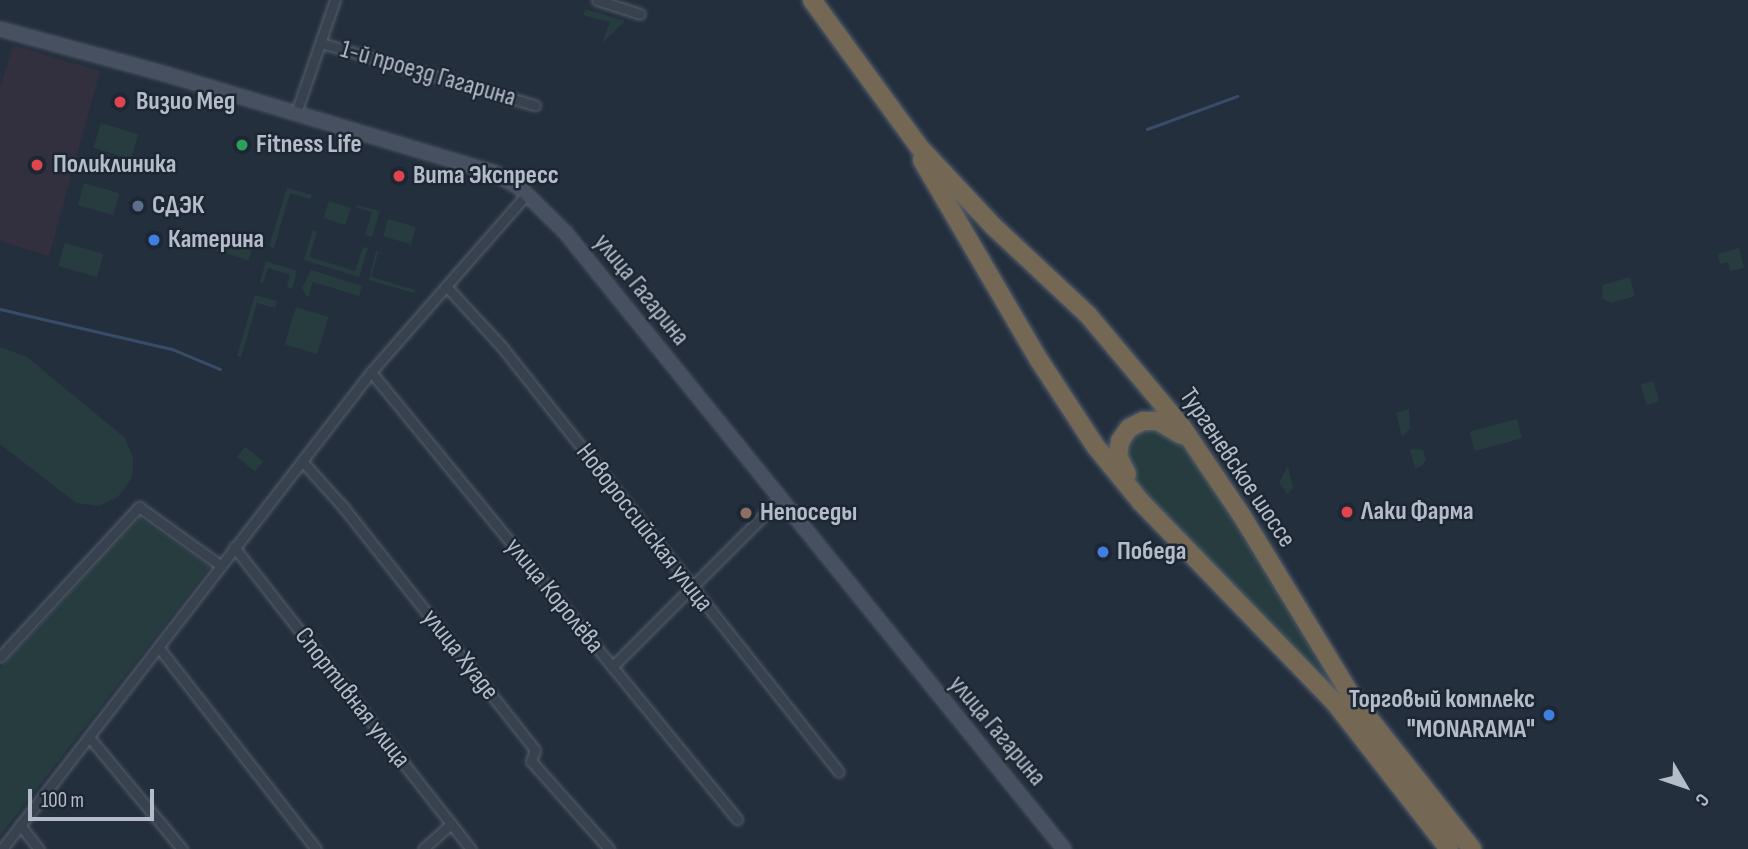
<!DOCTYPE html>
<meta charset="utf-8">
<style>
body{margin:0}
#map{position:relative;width:1748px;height:849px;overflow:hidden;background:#242f3e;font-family:"Sofia Sans Condensed",sans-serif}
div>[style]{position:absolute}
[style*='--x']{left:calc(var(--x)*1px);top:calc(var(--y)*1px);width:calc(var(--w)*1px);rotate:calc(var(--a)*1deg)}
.medical>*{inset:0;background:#32303f}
.green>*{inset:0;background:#263c3f;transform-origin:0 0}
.stream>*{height:2.5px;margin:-1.25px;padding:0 1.25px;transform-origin:1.25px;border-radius:1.25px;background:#394c67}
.roads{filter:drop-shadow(0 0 2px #565f6c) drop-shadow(0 0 2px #565f6c)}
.street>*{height:9px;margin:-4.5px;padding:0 4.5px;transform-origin:4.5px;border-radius:4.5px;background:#38414e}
.secondary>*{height:12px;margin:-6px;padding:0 6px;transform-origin:6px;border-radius:6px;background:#465061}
.highway>*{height:18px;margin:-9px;padding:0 9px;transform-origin:9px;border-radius:9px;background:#746855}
.dots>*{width:19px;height:19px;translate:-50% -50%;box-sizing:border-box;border:4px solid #1d2633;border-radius:50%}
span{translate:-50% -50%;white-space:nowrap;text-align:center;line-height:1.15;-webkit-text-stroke:5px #1d2633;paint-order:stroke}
.street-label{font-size:26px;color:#b4bcc9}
.poi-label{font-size:26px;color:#b4bcc9;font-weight:700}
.left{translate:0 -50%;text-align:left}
.right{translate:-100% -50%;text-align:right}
.north{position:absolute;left:1650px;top:751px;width:70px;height:70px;-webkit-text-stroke:5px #1d2633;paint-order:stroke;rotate:129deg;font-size:19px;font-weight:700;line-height:28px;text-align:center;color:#b4bcc9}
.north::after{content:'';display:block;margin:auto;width:24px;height:32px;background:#b4bcc9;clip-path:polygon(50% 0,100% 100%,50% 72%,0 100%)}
.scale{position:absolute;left:28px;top:789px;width:126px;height:32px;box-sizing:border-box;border:4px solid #b4bcc9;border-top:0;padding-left:9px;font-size:21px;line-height:24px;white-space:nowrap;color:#b4bcc9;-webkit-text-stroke:5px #1d2633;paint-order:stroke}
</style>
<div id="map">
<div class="medical">
<i style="clip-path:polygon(13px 45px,100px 71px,49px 256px,0 241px,0 89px)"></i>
</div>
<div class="green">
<i style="clip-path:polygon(585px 9px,625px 21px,602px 43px,610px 22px,583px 15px)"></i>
<i style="left:101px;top:123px;width:39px;height:26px;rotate:17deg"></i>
<i style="left:84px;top:183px;width:37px;height:23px;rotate:16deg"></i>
<i style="clip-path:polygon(287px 188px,312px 195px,310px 199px,290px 193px,274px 248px,269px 246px)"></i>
<i style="left:329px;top:201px;width:23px;height:18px;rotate:18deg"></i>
<i style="clip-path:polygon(357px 205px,380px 211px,372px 237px,365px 235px,372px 212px,356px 207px)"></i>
<i style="left:388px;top:219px;width:29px;height:18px;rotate:16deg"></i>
<i style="clip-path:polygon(313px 230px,317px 232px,309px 257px,355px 271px,363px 247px,368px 248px,359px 277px,304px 260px)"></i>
<i style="left:207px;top:232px;width:48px;height:15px;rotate:17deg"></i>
<i style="left:65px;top:243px;width:40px;height:24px;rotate:16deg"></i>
<i style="clip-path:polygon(1739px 248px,1744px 268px,1730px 271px,1728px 262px,1720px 264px,1718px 254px)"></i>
<i style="clip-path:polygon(376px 251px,389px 255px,378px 253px,371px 277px,415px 290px,414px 293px,369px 280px)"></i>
<i style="clip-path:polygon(266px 261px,297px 271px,292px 289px,287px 287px,290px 275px,268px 268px,263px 283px,260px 282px)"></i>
<i style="clip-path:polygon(311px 270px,362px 286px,359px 296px,313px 282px,308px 298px,302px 288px)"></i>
<i style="clip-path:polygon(1630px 277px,1635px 296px,1611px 303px,1602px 298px,1603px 285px)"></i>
<i style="clip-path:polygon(255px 295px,277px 301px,275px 308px,257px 303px,241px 357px,237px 356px)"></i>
<i style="left:296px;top:307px;width:34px;height:39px;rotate:17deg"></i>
<i style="clip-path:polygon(0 347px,27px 357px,124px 437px,133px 456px,133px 468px,131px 479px,118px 497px,99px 506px,76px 503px,0 444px)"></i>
<i style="left:1653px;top:381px;width:21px;height:13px;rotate:73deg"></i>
<i style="clip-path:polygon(1409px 409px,1410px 429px,1402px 437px,1396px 413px)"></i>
<i style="left:1517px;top:419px;width:20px;height:49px;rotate:75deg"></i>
<i style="clip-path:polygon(1145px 425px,1172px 435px,1195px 462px,1344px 703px,1182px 534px,1136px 482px,1124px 455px,1124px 442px)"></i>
<i style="left:245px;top:447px;width:23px;height:13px;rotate:38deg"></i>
<i style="clip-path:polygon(1416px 449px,1423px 450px,1426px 460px,1422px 466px,1415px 468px,1410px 450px)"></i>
<i style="clip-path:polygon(1288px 466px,1293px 488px,1287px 494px,1279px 482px)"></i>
<i style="clip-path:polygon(140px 518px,210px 567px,0 836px,0 668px)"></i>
</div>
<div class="stream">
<i style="--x:1147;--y:129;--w:96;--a:-20.1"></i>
<i style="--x:0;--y:309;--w:177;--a:13.1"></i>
<i style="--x:172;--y:349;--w:52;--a:22.6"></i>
</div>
<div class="roads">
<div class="street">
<i style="--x:597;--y:0;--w:45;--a:18"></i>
<i style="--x:321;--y:43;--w:223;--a:16.2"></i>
<i style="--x:296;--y:113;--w:120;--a:-71"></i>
<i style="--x:446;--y:286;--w:83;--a:47.4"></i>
<i style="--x:502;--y:347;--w:542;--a:51.59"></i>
<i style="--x:371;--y:372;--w:578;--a:50.69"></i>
<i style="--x:302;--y:461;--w:63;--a:48.2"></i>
<i style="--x:344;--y:508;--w:308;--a:51.7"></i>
<i style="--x:535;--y:750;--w:12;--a:110"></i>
<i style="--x:531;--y:761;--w:118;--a:48.4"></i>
<i style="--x:234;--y:547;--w:384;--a:51.9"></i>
<i style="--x:159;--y:648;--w:255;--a:52"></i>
<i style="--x:0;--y:657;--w:205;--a:-47.2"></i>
<i style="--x:139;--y:507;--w:101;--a:35.7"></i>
<i style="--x:612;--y:667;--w:238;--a:-45"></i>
<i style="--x:89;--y:737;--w:146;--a:50.3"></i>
<i style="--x:20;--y:825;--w:31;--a:52"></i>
<i style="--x:2;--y:849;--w:603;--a:-52.28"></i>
<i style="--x:371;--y:372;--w:237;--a:-48.8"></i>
<i style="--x:423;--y:849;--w:38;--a:-42"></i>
</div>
<div class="secondary">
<i style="--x:0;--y:29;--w:168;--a:15.2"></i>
<i style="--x:162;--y:73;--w:345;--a:16.7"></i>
<i style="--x:493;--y:172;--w:31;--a:31"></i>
<i style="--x:520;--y:188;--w:63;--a:44.4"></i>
<i style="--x:565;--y:232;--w:794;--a:51.04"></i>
</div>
<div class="highway">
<i style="--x:812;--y:0;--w:183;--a:53.9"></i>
<i style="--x:920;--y:148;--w:107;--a:46.9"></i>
<i style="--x:993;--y:226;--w:130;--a:43.1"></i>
<i style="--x:1088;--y:315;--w:146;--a:50"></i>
<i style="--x:1182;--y:427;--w:107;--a:56"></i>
<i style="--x:1242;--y:516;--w:212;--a:58.7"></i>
<i style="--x:1352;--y:697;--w:194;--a:51.7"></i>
<i style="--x:922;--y:160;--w:232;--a:59.7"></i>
<i style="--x:1039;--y:360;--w:104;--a:56.8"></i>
<i style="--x:1096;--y:447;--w:71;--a:50.7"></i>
<i style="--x:1141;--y:502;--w:281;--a:46"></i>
<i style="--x:1336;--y:704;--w:184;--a:52.1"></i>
<i style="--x:1127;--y:474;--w:20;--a:-117"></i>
<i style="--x:1118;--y:456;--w:15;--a:-82"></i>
<i style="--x:1120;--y:441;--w:16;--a:-55"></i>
<i style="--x:1129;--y:428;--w:16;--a:-27"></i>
<i style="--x:1143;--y:421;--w:15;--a:0"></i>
<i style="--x:1158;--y:421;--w:27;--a:31"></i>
</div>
</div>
<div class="dots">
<i style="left:120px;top:102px;background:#e0444e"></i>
<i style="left:242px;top:145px;background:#2e9e5b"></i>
<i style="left:37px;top:165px;background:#e0444e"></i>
<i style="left:399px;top:176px;background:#e0444e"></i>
<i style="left:138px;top:206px;background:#5c6f8a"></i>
<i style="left:154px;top:240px;background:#3f7fe0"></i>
<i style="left:1347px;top:512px;background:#e0444e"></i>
<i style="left:746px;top:513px;background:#8d6e63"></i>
<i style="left:1103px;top:552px;background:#3f7fe0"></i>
<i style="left:1549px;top:715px;background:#3f7fe0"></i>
</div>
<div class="street-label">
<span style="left:428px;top:74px;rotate:16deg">1-й проезд Гагарина</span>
<span style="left:641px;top:290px;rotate:51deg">улица Гагарина</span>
<span style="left:1237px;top:468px;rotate:56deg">Тургеневское шоссе</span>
<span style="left:644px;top:528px;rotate:52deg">Новороссийская улица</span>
<span style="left:554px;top:596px;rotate:51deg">улица Королёва</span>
<span style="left:460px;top:655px;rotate:52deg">улица Хуаде</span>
<span style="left:352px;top:698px;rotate:52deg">Спортивная улица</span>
<span style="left:997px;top:731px;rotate:50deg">улица Гагарина</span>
</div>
<div class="poi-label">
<span class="left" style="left:136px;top:102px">Визио Мед</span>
<span class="left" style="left:256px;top:145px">Fitness Life</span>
<span class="left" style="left:53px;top:165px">Поликлиника</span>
<span class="left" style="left:413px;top:176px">Вита Экспресс</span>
<span class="left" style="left:152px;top:206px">СДЭК</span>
<span class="left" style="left:168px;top:240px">Катерина</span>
<span class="left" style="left:1361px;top:512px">Лаки Фарма</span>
<span class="left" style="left:760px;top:513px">Непоседы</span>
<span class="left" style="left:1117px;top:552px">Победа</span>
<span class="right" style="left:1535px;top:715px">Торговый комплекс<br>"MONARAMA"</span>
</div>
<div class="north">С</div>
<div class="scale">100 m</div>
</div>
